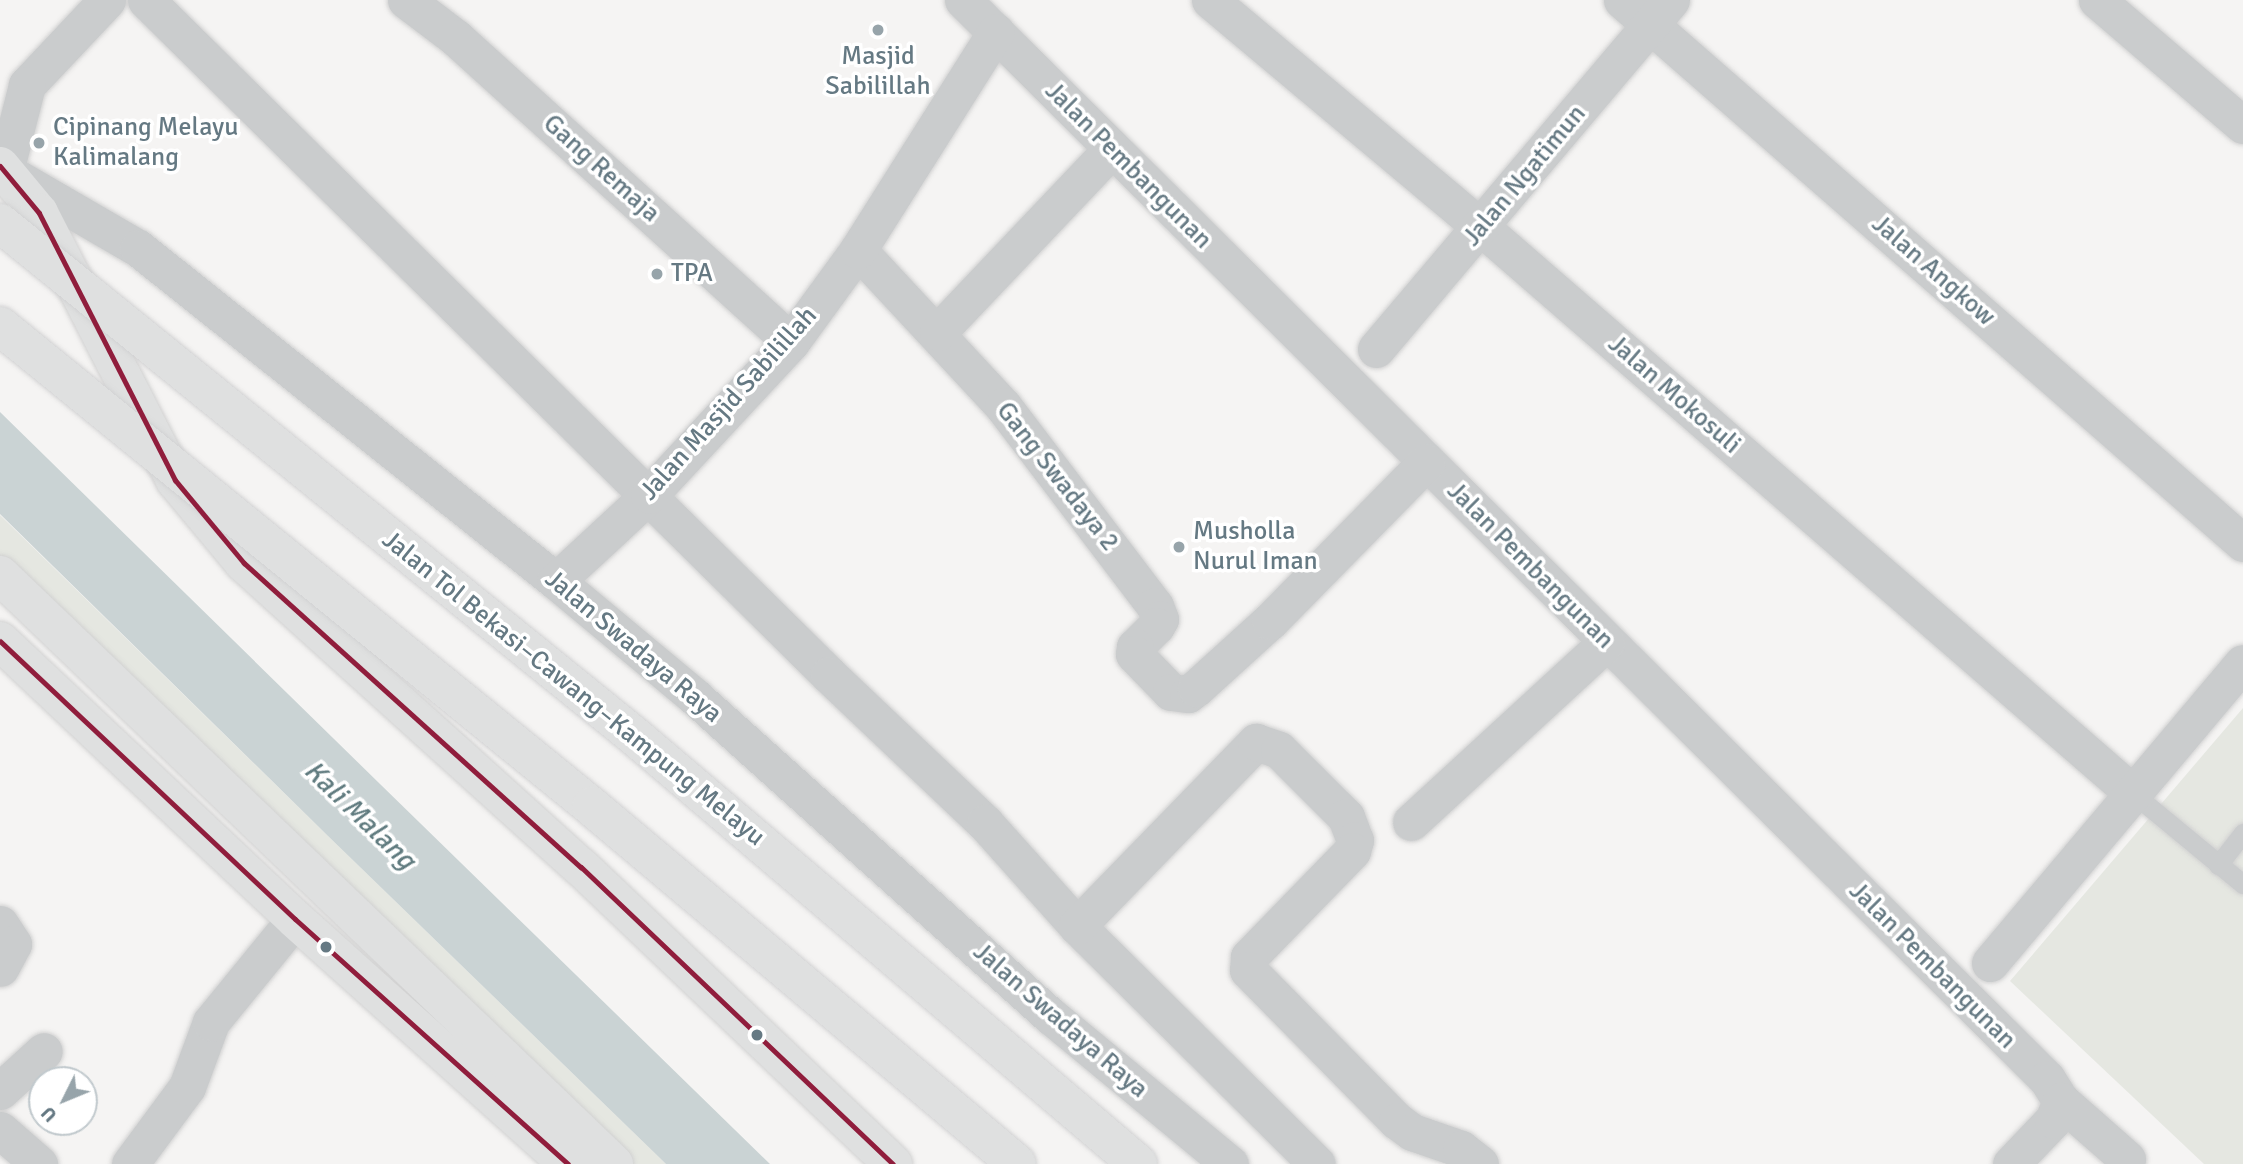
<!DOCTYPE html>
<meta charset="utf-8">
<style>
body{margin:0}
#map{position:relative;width:2243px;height:1164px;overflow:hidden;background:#f5f4f3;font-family:Signika,sans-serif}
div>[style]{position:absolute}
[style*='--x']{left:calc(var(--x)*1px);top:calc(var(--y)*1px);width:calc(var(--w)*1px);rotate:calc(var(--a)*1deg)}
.green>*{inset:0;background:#e5e7e1}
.water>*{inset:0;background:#cad3d4}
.roads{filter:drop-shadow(0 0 2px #d1d1d1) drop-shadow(0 0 2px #d1d1d1)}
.lane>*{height:19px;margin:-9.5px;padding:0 9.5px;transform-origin:9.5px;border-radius:9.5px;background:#cacccd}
.street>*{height:37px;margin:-18.5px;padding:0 18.5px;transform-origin:18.5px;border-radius:18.5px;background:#cacccd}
.primary>*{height:38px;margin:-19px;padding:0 19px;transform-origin:19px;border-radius:19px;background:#dfe0e0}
.highway>*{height:38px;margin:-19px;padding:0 19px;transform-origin:19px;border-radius:19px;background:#dfe0e0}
.bridges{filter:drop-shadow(0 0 2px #d2d2d3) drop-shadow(0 0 2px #d2d2d3)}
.highway-bridge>*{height:38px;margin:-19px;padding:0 19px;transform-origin:19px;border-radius:19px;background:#dfe0e0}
.bus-1>*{height:5px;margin:-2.5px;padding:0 2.5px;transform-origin:2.5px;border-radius:2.5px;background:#901d3c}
.dots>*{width:19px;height:19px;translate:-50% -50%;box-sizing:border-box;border:4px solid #fff;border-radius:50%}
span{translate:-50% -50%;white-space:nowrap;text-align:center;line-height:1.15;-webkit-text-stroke:7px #fff;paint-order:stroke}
.poi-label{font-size:26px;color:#657983}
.left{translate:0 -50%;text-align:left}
.street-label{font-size:26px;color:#657983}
.water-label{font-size:28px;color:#607b7f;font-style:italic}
.north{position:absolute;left:28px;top:1066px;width:70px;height:70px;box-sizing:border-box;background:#fff;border:2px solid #c1c9cd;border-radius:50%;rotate:227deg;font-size:19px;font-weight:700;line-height:28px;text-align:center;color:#657983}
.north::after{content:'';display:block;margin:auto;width:24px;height:32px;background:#97a4aa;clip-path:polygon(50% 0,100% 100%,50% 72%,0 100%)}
</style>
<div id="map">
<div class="green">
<i style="clip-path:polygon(0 515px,328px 836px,666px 1164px,603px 1164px,0 573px)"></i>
<i style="clip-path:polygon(2243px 708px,2243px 1164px,2204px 1164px,2010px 981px)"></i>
</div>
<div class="water">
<i style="clip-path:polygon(0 412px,380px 784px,770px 1164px,666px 1164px,328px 836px,0 514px)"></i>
</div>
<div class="roads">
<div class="lane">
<i style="--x:2135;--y:795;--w:140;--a:39.5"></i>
<i style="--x:2218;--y:865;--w:41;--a:-52"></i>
</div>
<div class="street">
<i style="--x:107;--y:0;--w:117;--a:133.3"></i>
<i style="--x:27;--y:85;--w:89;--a:104.3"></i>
<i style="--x:5;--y:171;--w:154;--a:30.1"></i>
<i style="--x:138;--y:248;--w:534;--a:38.54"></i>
<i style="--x:556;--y:581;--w:181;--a:39.8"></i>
<i style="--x:695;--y:697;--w:479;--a:41.9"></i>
<i style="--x:1052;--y:1017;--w:231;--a:39.6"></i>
<i style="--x:146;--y:0;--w:960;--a:44.66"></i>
<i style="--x:829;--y:675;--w:215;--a:43.5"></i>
<i style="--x:985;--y:823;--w:138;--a:48.2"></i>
<i style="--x:1077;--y:926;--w:338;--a:44.8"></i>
<i style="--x:406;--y:0;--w:63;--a:37.2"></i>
<i style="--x:456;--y:38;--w:452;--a:42.2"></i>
<i style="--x:963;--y:0;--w:1529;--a:44.87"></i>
<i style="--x:2047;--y:1079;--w:26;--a:58"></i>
<i style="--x:2061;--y:1101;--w:88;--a:41.3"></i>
<i style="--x:1210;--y:0;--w:355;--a:40"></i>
<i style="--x:1482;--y:228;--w:865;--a:40.97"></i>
<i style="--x:1622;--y:0;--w:825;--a:41.17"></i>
<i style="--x:2097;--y:0;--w:192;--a:40.6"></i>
<i style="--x:858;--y:250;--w:213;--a:47.1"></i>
<i style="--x:1003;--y:406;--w:251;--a:52.8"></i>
<i style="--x:1155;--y:606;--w:14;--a:69"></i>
<i style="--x:1160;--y:619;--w:8;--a:120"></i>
<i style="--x:1156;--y:626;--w:30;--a:135"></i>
<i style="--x:1135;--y:647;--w:7;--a:98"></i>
<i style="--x:1134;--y:654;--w:53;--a:45.8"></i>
<i style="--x:1171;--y:692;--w:17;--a:7"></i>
<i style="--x:1188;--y:694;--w:10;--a:-37"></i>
<i style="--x:1196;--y:688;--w:100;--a:-42.2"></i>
<i style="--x:1270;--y:621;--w:223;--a:-45.5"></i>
<i style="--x:938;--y:332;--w:251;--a:-46.5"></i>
<i style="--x:1376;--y:349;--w:457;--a:-49.8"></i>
<i style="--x:556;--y:581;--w:127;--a:-42.8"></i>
<i style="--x:649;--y:495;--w:209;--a:-47.1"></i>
<i style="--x:791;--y:342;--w:114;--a:-53.9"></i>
<i style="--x:858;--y:250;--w:258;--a:-57.7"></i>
<i style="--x:1411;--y:822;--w:265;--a:-42.6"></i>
<i style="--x:0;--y:924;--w:24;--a:57"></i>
<i style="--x:13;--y:944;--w:27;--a:118"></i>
<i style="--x:1077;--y:926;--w:257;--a:-45.8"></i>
<i style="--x:1256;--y:742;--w:24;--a:19"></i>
<i style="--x:1279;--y:750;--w:95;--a:45"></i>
<i style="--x:1346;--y:817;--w:25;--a:69"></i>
<i style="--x:1355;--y:840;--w:11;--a:105"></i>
<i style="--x:1352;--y:851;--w:148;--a:134.2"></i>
<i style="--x:1249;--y:957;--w:13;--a:94"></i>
<i style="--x:1248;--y:970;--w:212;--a:45.4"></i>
<i style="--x:1397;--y:1121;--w:19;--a:36"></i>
<i style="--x:1412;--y:1132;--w:52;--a:19.1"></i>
<i style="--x:1461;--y:1149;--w:24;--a:38"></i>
<i style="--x:1990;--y:963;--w:392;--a:-49.9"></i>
<i style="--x:0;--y:1091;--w:59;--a:-42.3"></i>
<i style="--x:0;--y:1130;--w:52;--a:41.1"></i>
<i style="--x:130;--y:1164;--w:96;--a:-53.5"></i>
<i style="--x:187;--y:1087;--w:69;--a:-69.7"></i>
<i style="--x:211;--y:1022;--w:133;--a:-50.8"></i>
<i style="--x:2011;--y:1164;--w:61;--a:-46.3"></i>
<i style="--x:2053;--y:1120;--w:21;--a:-67"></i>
</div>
<div class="primary">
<i style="--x:0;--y:166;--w:61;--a:50.3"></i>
<i style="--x:39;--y:213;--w:300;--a:63"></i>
<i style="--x:175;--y:480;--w:108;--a:50.3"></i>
<i style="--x:244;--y:563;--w:454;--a:42.1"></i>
<i style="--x:581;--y:867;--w:431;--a:43.6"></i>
<i style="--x:0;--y:641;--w:405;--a:43.3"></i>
<i style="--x:295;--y:919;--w:367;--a:41.9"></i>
</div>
<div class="highway">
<i style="--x:0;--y:575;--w:851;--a:43.81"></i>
</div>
</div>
<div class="bridges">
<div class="highway-bridge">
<i style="--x:0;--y:223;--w:813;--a:38.96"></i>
<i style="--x:632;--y:734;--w:664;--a:40.36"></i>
<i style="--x:0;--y:326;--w:761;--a:39.08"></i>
<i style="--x:591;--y:806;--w:556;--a:40.04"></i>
</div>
</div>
<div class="bus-1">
<i style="--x:0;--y:166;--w:61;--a:50.3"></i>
<i style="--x:39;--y:213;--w:300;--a:63"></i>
<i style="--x:175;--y:480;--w:108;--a:50.3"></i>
<i style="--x:244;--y:563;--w:454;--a:42.1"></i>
<i style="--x:581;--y:867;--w:431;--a:43.6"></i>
<i style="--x:0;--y:641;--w:405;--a:43.3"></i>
<i style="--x:295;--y:919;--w:367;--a:41.9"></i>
</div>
<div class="dots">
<i style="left:878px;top:30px;background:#97a4aa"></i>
<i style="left:39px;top:143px;background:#97a4aa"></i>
<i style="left:657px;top:274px;background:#97a4aa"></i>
<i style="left:1179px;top:547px;background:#97a4aa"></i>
<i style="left:326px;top:947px;background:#657983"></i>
<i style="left:757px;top:1035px;background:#657983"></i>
</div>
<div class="poi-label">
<span style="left:878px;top:72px">Masjid<br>Sabilillah</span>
<span class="left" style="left:53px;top:143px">Cipinang Melayu<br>Kalimalang</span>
<span class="left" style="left:671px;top:274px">TPA</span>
<span class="left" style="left:1193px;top:547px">Musholla<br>Nurul Iman</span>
</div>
<div class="street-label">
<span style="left:1128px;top:166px;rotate:45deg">Jalan Pembangunan</span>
<span style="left:601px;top:169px;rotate:42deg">Gang Remaja</span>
<span style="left:1525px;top:176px;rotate:-50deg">Jalan Ngatimun</span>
<span style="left:1933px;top:271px;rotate:41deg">Jalan Angkow</span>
<span style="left:1674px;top:395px;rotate:41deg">Jalan Mokosuli</span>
<span style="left:729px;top:404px;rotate:-48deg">Jalan Masjid Sabilillah</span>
<span style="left:1057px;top:477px;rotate:52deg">Gang Swadaya 2</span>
<span style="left:1530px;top:566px;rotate:45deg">Jalan Pembangunan</span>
<span style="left:633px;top:647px;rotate:40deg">Jalan Swadaya Raya</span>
<span style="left:573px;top:689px;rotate:39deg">Jalan Tol Bekasi–Cawang–Kampung Melayu</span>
<span style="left:1932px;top:966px;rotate:45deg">Jalan Pembangunan</span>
<span style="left:1060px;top:1021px;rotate:41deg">Jalan Swadaya Raya</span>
</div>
<div class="water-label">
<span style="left:360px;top:815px;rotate:44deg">Kali Malang</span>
</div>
<div class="north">U</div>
</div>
